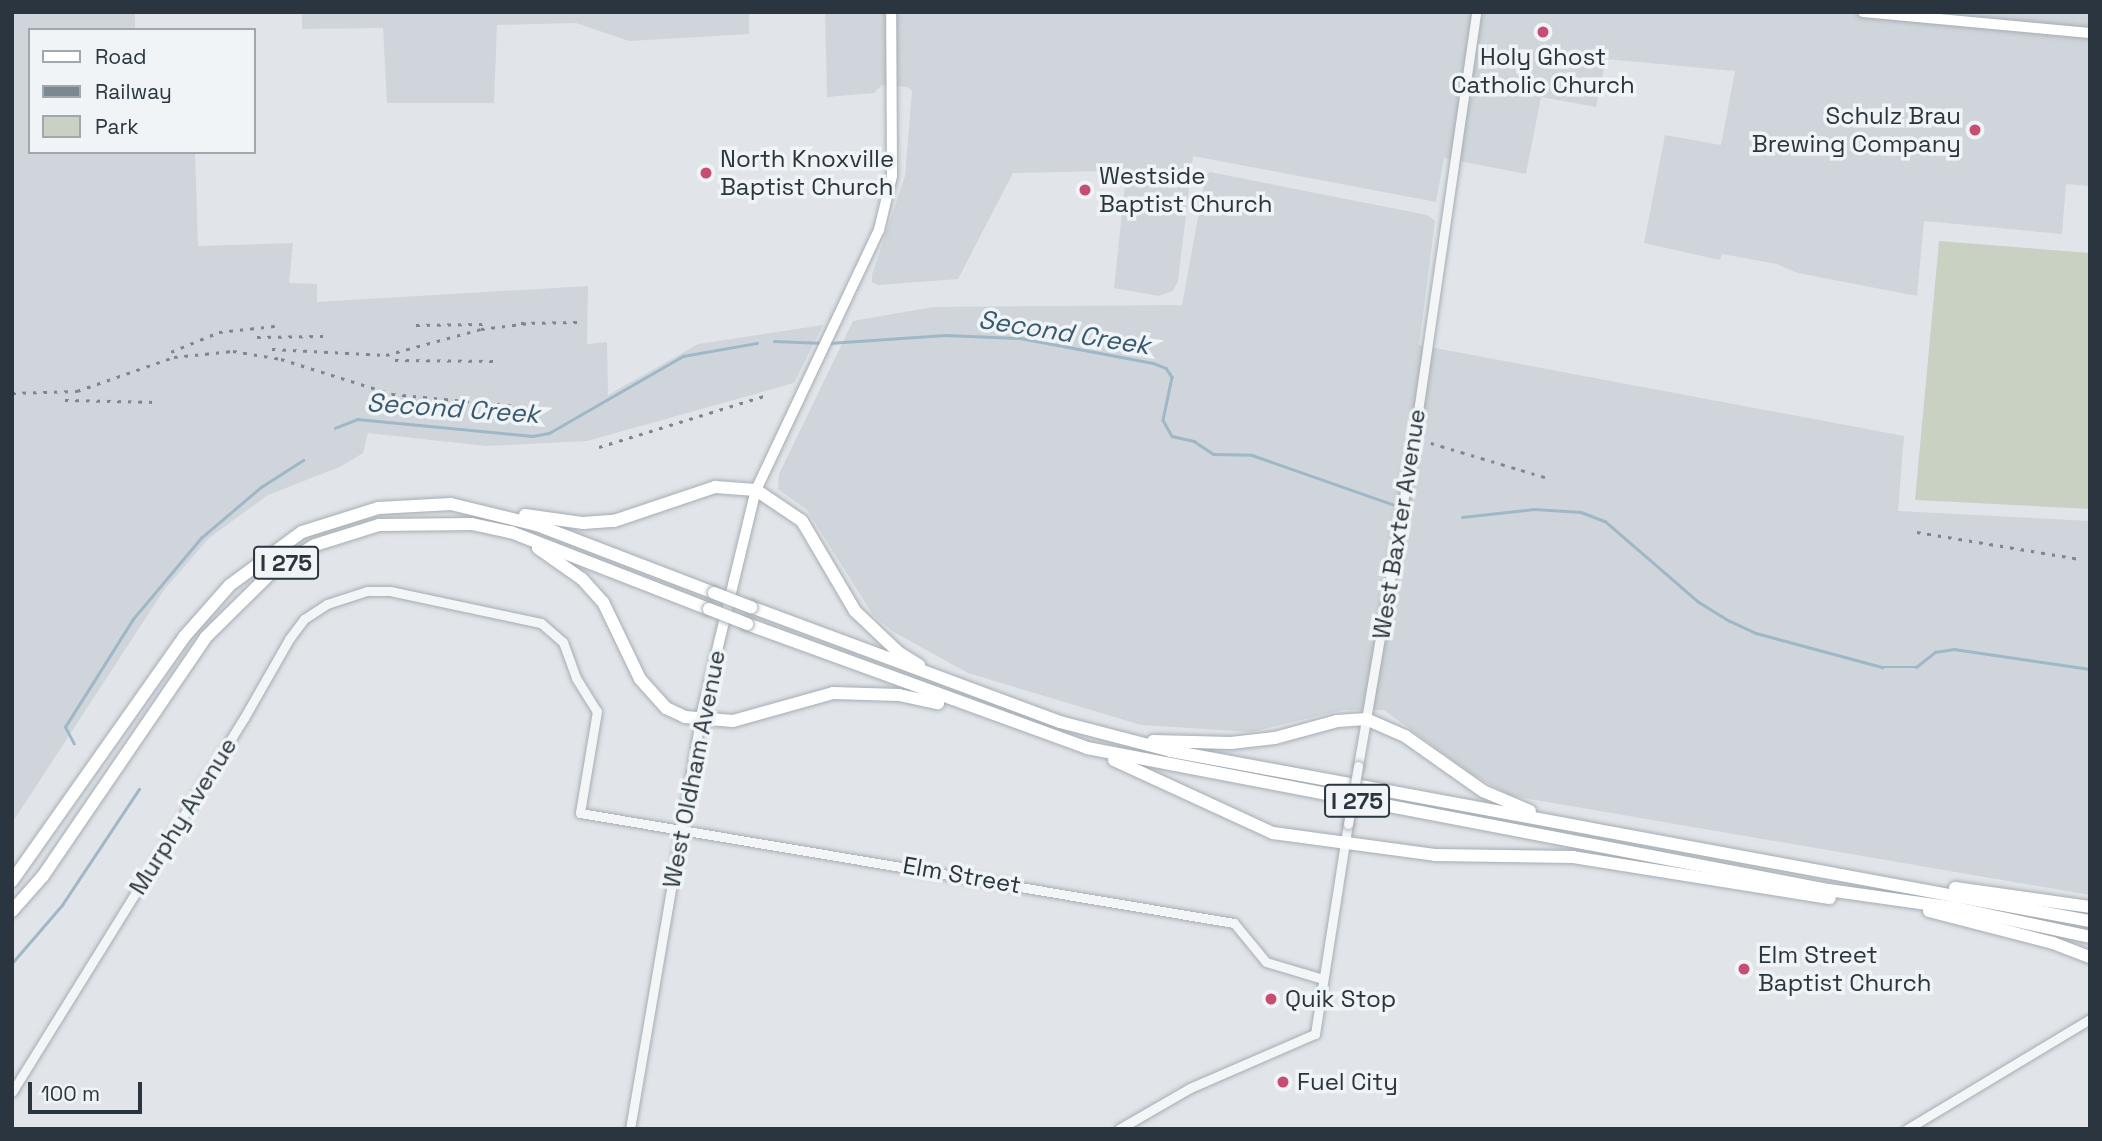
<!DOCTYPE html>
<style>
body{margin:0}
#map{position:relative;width:2102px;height:1141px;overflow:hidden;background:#e1e5e9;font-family:"Space Grotesk",sans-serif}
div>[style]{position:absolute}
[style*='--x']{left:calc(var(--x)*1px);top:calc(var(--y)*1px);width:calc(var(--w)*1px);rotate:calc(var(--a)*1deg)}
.built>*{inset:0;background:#cfd5da}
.green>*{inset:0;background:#c9d2c2}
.stream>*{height:2.5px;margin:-1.25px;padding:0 1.25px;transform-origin:1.25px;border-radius:1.25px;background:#9eb8c7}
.roads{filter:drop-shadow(0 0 2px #a6adb3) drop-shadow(0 0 2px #a6adb3)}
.minor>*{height:9px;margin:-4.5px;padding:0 4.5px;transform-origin:4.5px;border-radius:4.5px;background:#f3f5f7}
.major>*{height:10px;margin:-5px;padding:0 5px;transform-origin:5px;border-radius:5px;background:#fff}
.highway>*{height:12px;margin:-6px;padding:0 6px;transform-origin:6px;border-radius:6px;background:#fff}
.rail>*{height:2.5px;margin-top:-1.25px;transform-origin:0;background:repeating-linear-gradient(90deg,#7b8791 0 3.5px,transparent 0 10.5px)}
.bridges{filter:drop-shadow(0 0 2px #a6adb3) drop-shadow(0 0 2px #a6adb3)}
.minor-bridge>*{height:9px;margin:-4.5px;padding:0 4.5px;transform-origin:4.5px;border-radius:4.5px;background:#f3f5f7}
.highway-bridge>*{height:12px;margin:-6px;padding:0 6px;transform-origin:6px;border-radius:6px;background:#fff}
.dots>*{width:19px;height:19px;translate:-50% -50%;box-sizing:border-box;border:4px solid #f0f4f6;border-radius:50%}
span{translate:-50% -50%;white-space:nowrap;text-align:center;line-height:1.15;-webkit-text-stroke:7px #f0f4f6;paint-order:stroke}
.shield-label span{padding:2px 5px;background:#f0f4f6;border:2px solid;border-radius:5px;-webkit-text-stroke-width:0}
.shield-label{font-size:23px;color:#2a353f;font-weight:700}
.poi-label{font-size:24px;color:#2a353f}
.right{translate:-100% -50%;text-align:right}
.left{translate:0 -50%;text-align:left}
.street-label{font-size:24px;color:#2a353f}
.water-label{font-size:26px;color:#365971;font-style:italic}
.frame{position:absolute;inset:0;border:14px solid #2a353f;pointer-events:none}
.legend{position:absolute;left:28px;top:28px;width:228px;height:126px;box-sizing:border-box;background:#f0f4f6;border:2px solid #a1a8ad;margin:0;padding:9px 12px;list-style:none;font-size:21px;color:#2a353f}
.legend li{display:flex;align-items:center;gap:14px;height:35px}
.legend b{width:35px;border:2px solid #a1a8ad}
.scale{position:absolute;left:28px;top:1082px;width:114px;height:32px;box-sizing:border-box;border:4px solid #2a353f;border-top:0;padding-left:9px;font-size:21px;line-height:24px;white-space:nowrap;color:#2a353f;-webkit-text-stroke:5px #f0f4f6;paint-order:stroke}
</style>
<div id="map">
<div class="built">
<i style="clip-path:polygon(12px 12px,135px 12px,135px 30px,30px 30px,30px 152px,195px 152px,198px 246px,293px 243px,289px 283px,317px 284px,317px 302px,588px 286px,587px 344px,607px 342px,608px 395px,698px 344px,823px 325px,794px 383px,587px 441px,486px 446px,368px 433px,363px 453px,342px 466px,268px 495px,209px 538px,164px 590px,12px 823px)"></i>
<i style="clip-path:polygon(302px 12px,749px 12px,749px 34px,629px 41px,576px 23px,497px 25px,494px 103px,387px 103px,383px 28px,302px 29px)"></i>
<i style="clip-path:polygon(825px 12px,2090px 12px,2090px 186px,2066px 184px,2062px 234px,1924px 221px,1917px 296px,1798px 273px,1777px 264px,1722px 254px,1720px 260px,1644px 243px,1665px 135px,1721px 145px,1735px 71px,1606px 59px,1596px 107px,1541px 97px,1526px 174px,1444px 158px,1436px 202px,1193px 156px,1178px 281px,1173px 291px,1159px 296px,1114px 288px,1126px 175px,1105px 171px,1013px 173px,958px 279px,878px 285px,872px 282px,872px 275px,905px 176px,912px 91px,908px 87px,882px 85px,874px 93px,827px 97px)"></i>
<i style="clip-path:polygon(1210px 172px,1427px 215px,1435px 221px,1419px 345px,1904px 436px,1898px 511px,2090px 521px,2090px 895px,1512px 796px,1473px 775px,1384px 710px,1343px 710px,1251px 732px,1141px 725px,968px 673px,892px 631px,873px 615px,807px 510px,778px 489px,779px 474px,853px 321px,933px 307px,1182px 305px,1206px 174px)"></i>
</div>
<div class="green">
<i style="clip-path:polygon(1939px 241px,2090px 253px,2090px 509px,1915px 500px)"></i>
</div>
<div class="stream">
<i style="--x:774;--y:341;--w:49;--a:2.3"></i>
<i style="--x:829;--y:343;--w:116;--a:-3.9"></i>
<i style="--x:945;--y:335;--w:75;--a:2.3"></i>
<i style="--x:1020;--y:338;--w:135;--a:10.6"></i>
<i style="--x:1153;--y:363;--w:14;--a:21"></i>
<i style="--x:1166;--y:368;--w:11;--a:56"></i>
<i style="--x:1172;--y:377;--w:44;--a:101.8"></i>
<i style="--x:1163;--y:420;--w:18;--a:61"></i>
<i style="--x:1172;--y:436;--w:23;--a:13"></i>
<i style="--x:1194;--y:441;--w:23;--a:34"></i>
<i style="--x:1213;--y:454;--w:39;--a:1"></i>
<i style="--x:1252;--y:455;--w:151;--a:19.3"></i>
<i style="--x:335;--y:428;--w:24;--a:-22"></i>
<i style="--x:357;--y:419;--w:176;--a:5.5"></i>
<i style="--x:532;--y:436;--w:17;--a:-10"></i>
<i style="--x:549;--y:433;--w:155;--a:-29.9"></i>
<i style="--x:683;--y:356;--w:75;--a:-10"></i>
<i style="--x:1462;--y:517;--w:72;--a:-6.3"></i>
<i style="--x:1534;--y:509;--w:47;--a:3.7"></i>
<i style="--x:1581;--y:512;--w:26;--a:21"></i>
<i style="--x:1605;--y:521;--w:124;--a:40.8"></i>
<i style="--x:1699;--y:602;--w:36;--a:32"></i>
<i style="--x:1730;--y:621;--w:29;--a:25"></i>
<i style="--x:1756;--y:633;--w:131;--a:15.1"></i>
<i style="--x:1882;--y:667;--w:34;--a:0"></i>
<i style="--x:1916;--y:667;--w:24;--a:-38"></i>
<i style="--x:1935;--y:652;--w:19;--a:-9"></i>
<i style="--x:1954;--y:649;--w:137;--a:8.4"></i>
<i style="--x:74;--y:744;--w:19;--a:-118"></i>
<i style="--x:65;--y:727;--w:128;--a:-57.8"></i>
<i style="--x:133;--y:619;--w:106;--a:-50"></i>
<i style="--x:201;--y:538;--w:79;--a:-40.4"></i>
<i style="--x:261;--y:487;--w:50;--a:-32.7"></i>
<i style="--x:12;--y:963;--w:77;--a:-49.2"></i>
<i style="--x:62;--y:905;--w:139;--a:-56.4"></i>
</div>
<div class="roads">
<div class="minor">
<i style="--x:1358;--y:766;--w:332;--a:-80.3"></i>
<i style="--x:1414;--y:439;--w:431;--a:-81.7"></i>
<i style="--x:12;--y:1092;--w:440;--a:-58.2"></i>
<i style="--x:244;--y:718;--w:91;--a:-60.3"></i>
<i style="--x:289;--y:639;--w:25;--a:-53"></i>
<i style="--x:304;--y:619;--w:27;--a:-33"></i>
<i style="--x:327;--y:604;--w:42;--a:-18"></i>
<i style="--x:367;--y:591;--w:23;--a:0"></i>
<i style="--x:390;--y:591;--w:154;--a:12"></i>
<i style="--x:541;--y:623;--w:29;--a:41"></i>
<i style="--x:563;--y:642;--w:38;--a:70"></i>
<i style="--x:576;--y:678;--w:39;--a:58"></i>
<i style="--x:597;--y:711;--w:103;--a:99.5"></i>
<i style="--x:580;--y:813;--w:663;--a:9.55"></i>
<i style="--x:1234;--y:923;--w:50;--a:50.6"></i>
<i style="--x:1266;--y:962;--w:59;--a:16.6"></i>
<i style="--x:630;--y:1129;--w:414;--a:-80.3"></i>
<i style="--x:1119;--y:1129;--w:82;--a:-30"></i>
<i style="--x:1190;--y:1088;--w:136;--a:-23.4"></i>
<i style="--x:1315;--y:1034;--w:213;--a:-81.1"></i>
<i style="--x:1907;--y:1129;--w:214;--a:-31"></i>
</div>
<div class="major">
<i style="--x:1863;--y:12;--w:228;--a:5.3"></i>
<i style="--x:700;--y:721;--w:238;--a:-76.4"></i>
<i style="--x:756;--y:490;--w:288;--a:-64.7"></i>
<i style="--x:879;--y:230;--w:56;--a:-76.5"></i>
<i style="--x:892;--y:176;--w:164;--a:-90.3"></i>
</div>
<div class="highway">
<i style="--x:525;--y:515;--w:59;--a:7.9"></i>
<i style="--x:583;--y:523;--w:31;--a:-4"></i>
<i style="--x:614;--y:521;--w:107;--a:-18.6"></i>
<i style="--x:715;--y:487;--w:41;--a:4.2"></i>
<i style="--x:756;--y:490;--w:55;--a:34"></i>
<i style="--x:802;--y:521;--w:104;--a:59.5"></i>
<i style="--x:855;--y:611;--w:59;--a:43.6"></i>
<i style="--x:898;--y:652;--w:25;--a:32"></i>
<i style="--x:538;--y:548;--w:54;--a:35.2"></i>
<i style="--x:582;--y:579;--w:31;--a:48"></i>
<i style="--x:603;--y:602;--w:85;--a:64.3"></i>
<i style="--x:640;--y:679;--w:39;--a:48"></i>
<i style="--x:666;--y:708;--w:21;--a:25"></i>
<i style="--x:685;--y:717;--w:48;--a:4.8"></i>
<i style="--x:733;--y:721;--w:104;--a:-15.6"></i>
<i style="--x:833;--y:693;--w:66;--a:1.7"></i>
<i style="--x:899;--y:695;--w:40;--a:12"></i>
<i style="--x:751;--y:607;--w:330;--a:20.4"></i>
<i style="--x:1060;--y:722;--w:115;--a:14.6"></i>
<i style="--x:1171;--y:751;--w:935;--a:10.48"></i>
<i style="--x:747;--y:624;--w:362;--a:20"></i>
<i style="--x:1087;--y:748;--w:754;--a:10.85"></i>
<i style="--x:1828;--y:890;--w:129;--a:8"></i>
<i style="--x:1956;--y:908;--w:137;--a:12.2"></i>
<i style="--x:1153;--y:741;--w:78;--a:1.5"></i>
<i style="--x:1231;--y:743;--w:44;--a:-6.5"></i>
<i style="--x:1275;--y:738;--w:64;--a:-15.3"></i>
<i style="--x:1337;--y:721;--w:29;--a:-4"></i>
<i style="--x:1366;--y:719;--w:43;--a:23.6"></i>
<i style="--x:1405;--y:736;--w:95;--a:35.2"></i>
<i style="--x:1483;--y:791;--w:51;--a:23.1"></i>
<i style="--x:1114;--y:760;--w:175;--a:24.7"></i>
<i style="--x:1273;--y:833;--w:163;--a:7.7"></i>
<i style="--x:1435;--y:855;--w:138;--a:0.8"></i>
<i style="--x:1573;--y:857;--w:260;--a:9.1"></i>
<i style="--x:12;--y:881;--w:299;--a:-54.8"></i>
<i style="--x:184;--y:637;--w:69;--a:-48.5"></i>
<i style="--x:230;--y:585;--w:89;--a:-36.4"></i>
<i style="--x:302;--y:532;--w:80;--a:-17.5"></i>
<i style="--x:378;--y:508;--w:73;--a:-3.1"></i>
<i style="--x:451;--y:504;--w:89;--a:13.7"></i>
<i style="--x:537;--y:525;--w:190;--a:21"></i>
<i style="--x:1955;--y:888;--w:136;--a:8"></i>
<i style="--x:12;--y:911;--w:47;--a:-48.5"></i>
<i style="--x:43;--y:876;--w:289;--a:-55.7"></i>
<i style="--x:206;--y:637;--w:94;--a:-44.6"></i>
<i style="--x:273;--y:571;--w:49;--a:-31.8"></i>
<i style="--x:315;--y:545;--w:67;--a:-17.4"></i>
<i style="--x:379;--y:525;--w:93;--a:-0.6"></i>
<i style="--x:472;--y:524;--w:40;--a:12"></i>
<i style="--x:511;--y:532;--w:212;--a:21.3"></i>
<i style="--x:1929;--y:911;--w:128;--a:14.5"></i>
<i style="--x:2053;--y:943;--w:40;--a:21"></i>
</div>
</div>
<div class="rail">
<i style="--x:521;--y:323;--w:56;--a:-1"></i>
<i style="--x:416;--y:325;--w:67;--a:-0.9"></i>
<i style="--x:257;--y:337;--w:66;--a:-0.9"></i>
<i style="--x:272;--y:349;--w:114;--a:3"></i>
<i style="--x:386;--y:355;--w:98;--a:-15.3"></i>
<i style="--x:481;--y:329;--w:49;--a:-7"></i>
<i style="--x:171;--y:352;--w:52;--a:-22.6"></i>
<i style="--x:219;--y:332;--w:56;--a:-6.1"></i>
<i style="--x:395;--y:360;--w:101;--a:0.6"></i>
<i style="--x:12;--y:393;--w:65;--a:-1.8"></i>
<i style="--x:77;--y:391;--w:103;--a:-19.3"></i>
<i style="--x:174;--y:357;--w:59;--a:-5.8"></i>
<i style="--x:233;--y:351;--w:49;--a:9.5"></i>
<i style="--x:281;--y:359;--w:116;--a:17.5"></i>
<i style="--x:392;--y:394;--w:126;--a:5.5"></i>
<i style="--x:65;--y:400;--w:93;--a:1.2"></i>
<i style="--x:1431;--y:443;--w:125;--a:16.7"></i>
<i style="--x:599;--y:447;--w:176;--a:-17.2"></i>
<i style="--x:1917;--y:532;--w:165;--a:9.4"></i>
</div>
<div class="bridges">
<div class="minor-bridge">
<i style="--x:1348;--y:824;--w:59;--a:-80.2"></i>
</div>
<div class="highway-bridge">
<i style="--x:714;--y:593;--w:40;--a:21"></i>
<i style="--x:709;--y:609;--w:41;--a:21.5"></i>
</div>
</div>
<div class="dots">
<i style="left:1543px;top:32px;background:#c74d72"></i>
<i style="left:1975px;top:130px;background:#c74d72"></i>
<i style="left:706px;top:173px;background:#c74d72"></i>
<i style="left:1085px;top:190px;background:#c74d72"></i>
<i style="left:1744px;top:969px;background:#c74d72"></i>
<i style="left:1271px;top:999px;background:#c74d72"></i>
<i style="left:1283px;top:1082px;background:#c74d72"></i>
</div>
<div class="shield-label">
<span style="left:286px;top:563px">I 275</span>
<span style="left:1357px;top:801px">I 275</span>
</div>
<div class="poi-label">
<span style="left:1543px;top:71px">Holy Ghost<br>Catholic Church</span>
<span class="right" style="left:1961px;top:130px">Schulz Brau<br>Brewing Company</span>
<span class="left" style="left:720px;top:173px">North Knoxville<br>Baptist Church</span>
<span class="left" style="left:1099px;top:190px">Westside<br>Baptist Church</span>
<span class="left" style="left:1758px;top:969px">Elm Street<br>Baptist Church</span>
<span class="left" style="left:1285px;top:999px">Quik Stop</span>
<span class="left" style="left:1297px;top:1082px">Fuel City</span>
</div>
<div class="street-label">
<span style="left:1399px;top:524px;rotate:-81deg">West Baxter Avenue</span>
<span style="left:694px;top:769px;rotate:-79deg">West Oldham Avenue</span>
<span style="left:183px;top:816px;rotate:-58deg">Murphy Avenue</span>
<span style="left:962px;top:875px;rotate:10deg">Elm Street</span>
</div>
<div class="water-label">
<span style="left:1064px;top:333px;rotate:9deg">Second Creek</span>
<span style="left:453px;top:409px;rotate:4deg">Second Creek</span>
</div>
<div class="frame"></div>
<ul class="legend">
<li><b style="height:9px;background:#fff"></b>Road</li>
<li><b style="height:9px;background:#7b8791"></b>Railway</li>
<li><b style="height:19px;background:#c9d2c2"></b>Park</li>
</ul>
<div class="scale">100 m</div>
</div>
